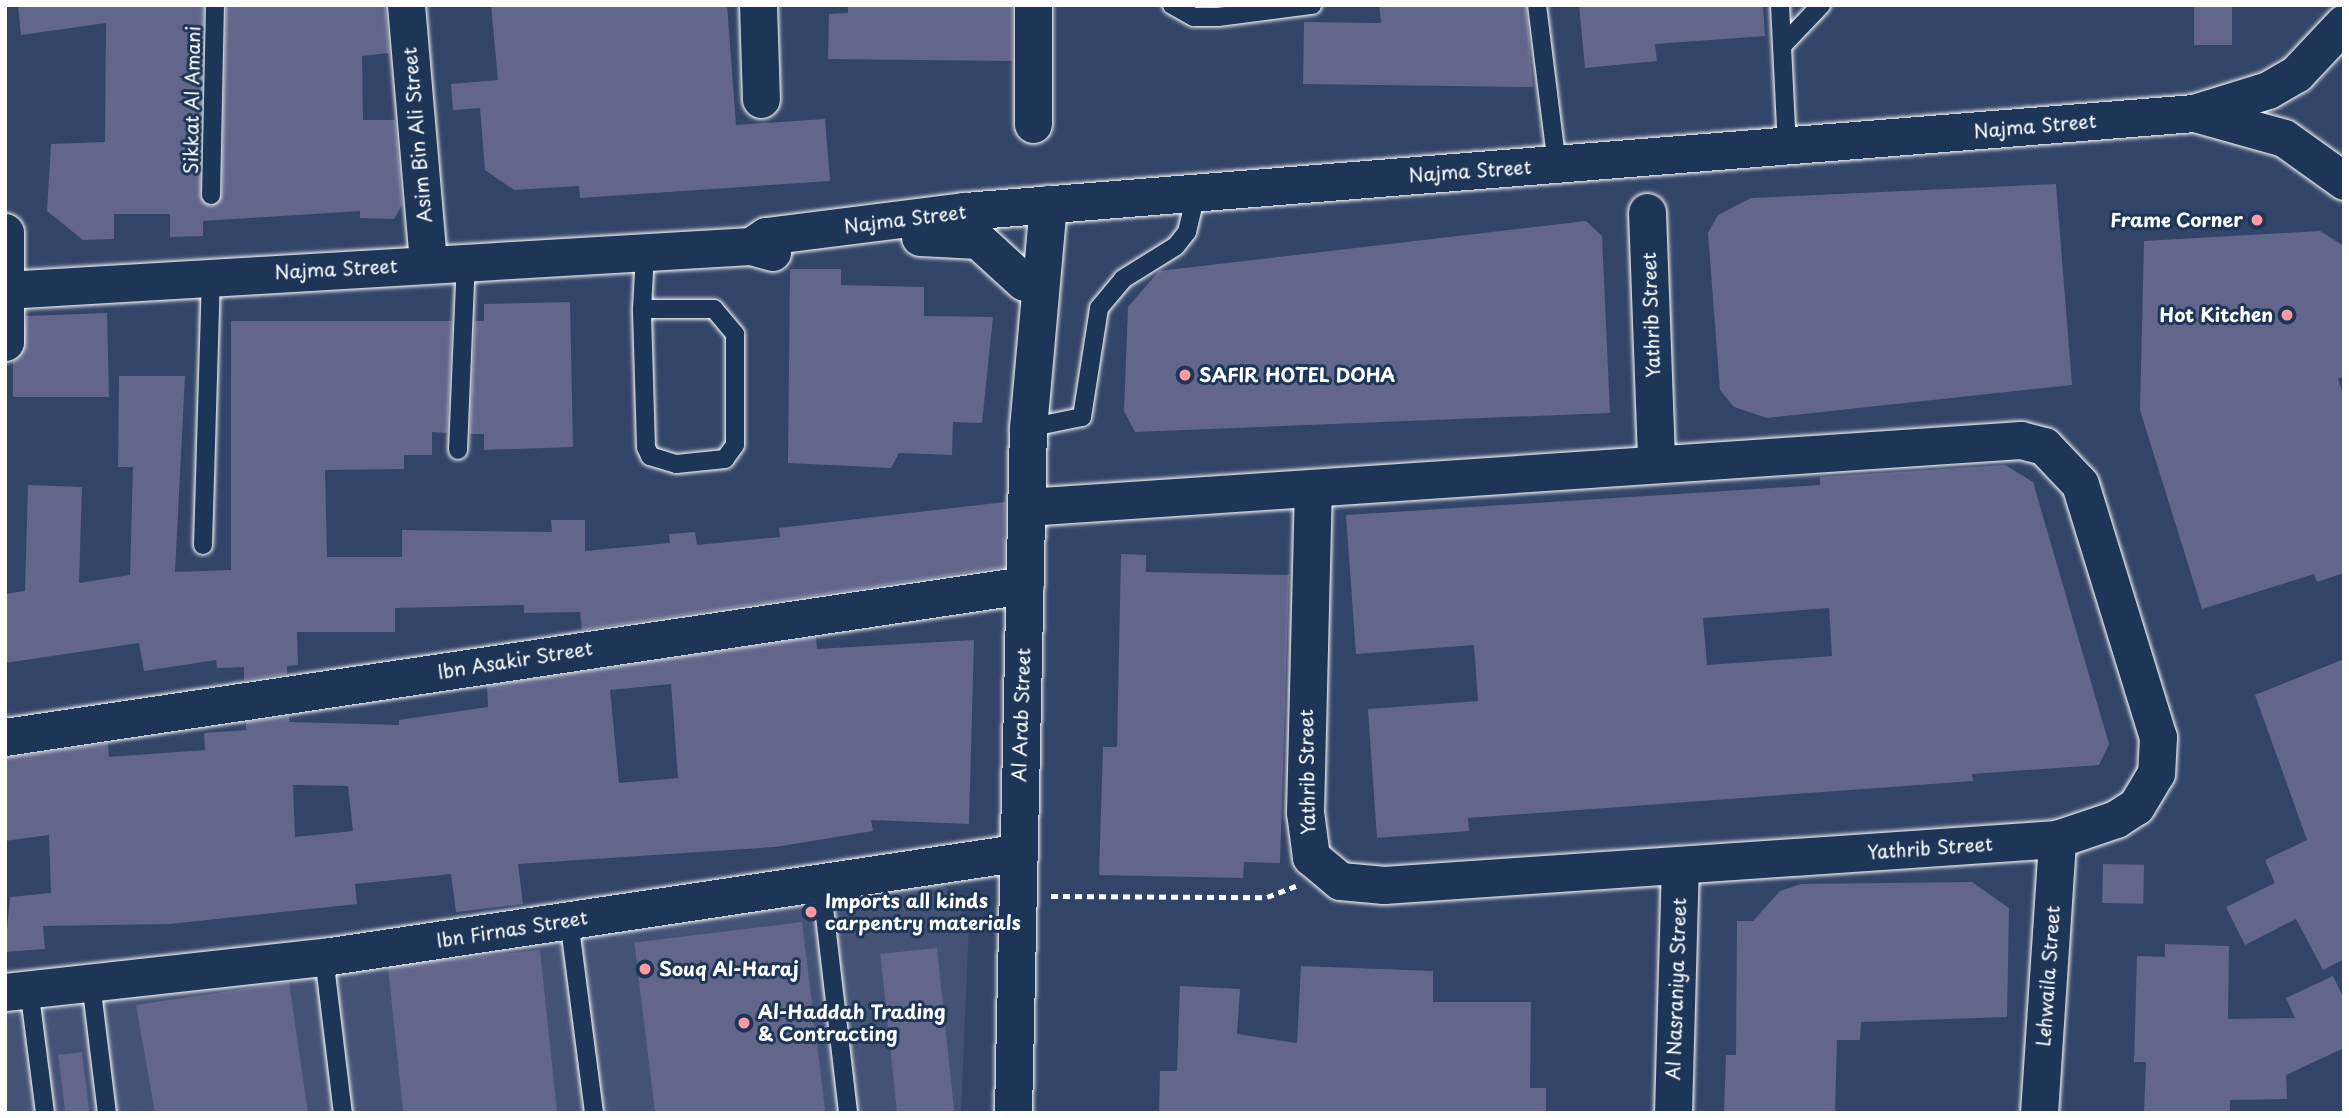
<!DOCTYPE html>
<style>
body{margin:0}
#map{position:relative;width:2349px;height:1118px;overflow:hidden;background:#324467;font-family:"Playpen Sans",sans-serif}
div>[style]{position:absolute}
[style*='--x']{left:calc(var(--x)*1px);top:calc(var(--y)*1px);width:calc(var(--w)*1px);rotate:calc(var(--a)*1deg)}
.built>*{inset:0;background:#445275}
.building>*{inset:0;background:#62668b;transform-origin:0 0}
.path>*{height:4.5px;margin-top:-2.25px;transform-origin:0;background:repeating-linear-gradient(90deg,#fff 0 7px,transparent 0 12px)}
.roads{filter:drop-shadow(0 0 2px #fff) drop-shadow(0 0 2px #fff)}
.service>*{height:18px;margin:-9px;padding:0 9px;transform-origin:9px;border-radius:9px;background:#1d3557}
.minor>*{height:37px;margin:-18.5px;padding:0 18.5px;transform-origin:18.5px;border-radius:18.5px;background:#1d3557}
.dots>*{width:19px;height:19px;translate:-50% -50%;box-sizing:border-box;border:4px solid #1d3557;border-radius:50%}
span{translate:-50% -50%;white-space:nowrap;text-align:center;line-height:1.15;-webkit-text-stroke:6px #1d3557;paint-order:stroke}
.street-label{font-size:19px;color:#fff}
.poi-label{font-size:19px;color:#fff;font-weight:700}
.right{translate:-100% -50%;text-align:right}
.left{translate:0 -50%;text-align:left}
.frame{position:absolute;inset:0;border:7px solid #fff;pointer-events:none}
</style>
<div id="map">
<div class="built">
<i style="clip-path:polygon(939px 879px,969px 923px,961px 1113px,5px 1113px,5px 1016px)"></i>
</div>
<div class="building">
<i style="clip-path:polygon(18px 5px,204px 5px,200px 195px,211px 206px,222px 195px,226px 5px,385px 5px,389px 53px,362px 56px,363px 120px,395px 120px,402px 205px,394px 219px,360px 218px,360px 211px,203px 221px,203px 236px,170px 237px,170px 214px,114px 214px,114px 239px,83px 240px,47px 211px,51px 144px,105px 142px,106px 23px,21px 35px)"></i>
<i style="clip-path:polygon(491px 5px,727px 5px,736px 125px,825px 119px,830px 181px,580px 198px,579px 186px,514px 190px,485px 170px,480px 108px,453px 110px,451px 84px,498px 80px)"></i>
<i style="clip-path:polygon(848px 5px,1012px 5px,1012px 61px,828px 59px,829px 14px,848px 13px)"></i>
<i style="clip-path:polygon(1379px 5px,1526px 5px,1533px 87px,1303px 84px,1304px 22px,1381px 23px)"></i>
<i style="clip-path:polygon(1579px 5px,1763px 5px,1765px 36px,1655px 44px,1657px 61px,1585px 68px)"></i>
<i style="left:2194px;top:5px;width:38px;height:40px"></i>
<i style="clip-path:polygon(2056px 184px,2072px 385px,1767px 418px,1734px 407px,1720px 390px,1708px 233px,1718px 215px,1751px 198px)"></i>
<i style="clip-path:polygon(1586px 221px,1602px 236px,1610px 413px,1135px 432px,1124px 411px,1128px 307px,1159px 271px)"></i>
<i style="clip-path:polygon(2320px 231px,2344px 246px,2344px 376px,2338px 379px,2344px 397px,2344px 573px,2317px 582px,2314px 574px,2202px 609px,2140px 410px,2144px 241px)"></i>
<i style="clip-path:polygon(790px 269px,841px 269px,841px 285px,924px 287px,924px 316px,993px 317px,982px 423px,953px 422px,952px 455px,899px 453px,891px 468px,788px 463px)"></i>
<i style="clip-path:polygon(570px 302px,573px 447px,484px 450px,484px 434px,470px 434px,475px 321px,484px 321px,484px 304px)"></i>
<i style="clip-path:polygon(107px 313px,109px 397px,13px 397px,13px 361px,23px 352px,26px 316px)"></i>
<i style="clip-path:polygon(231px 321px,452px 321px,447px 433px,432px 432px,432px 455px,404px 455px,404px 469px,325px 470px,327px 557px,402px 557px,402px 530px,552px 532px,551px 520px,585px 520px,585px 551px,670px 543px,669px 534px,695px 532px,697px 545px,780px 537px,779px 528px,1005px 502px,1004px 567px,582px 630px,580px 612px,524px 613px,524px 605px,395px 608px,395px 632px,297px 632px,298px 665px,287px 666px,287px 674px,244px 680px,244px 667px,217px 668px,216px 660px,144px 671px,139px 643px,5px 663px,5px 594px,25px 591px,28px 485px,82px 487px,79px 583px,130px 575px,133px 467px,118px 467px,119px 376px,185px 376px,175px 572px,231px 570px)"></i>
<i style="clip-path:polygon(evenodd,2005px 465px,2033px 482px,2109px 744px,2099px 765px,1972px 774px,1973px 781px,1468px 818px,1469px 831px,1377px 838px,1368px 709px,1478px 701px,1474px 645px,1356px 654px,1346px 515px,1820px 485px,1820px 477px,2005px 465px,1829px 608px,1832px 656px,1707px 665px,1703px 618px,1829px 608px)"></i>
<i style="clip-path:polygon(1121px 554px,1146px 555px,1146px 572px,1289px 575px,1280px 863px,1244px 862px,1243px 878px,1099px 875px,1103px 747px,1117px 747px)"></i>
<i style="clip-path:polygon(evenodd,816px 637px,817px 649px,974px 640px,969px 824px,871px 820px,873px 831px,775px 847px,518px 864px,523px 904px,456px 912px,451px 874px,355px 884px,357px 904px,170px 924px,43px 926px,45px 949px,5px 952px,10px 897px,51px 893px,49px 835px,5px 841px,5px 758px,108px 743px,109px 757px,205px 750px,204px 733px,246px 730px,246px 722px,289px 716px,290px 722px,399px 725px,399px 720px,488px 707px,487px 686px,816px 637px,671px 684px,678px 778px,619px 783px,610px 690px,671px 684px,816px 637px,293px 785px,348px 786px,353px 831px,295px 837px,293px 785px)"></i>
<i style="clip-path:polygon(2344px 659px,2344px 959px,2323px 970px,2296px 919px,2245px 945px,2226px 907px,2275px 883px,2265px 860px,2307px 840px,2255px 695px)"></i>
<i style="left:2103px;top:864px;width:41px;height:39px;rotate:1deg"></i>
<i style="clip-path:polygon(1972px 882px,2009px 908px,2007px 1017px,1861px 1022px,1860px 1040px,1837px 1040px,1835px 1113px,1724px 1113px,1726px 1055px,1736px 1055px,1737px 921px,1753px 921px,1780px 891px,1801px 884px)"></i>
<i style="left:802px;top:922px;width:192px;height:169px;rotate:83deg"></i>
<i style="clip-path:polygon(2165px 944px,2229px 946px,2228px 1019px,2295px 1018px,2286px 998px,2333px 976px,2344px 999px,2344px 1048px,2286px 1075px,2287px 1099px,2230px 1100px,2230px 1113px,2144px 1113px,2146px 1062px,2134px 1062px,2137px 956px,2165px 957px)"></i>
<i style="left:937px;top:948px;width:166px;height:57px;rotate:84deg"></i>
<i style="left:540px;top:950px;width:164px;height:153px;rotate:84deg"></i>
<i style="clip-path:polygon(1301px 966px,1433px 971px,1433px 1002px,1531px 1002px,1530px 1088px,1546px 1088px,1546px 1113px,1159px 1113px,1160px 1071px,1177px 1071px,1180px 986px,1240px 989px,1237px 1034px,1297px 1043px)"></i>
<i style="clip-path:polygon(289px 982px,308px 1113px,155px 1113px,136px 1005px)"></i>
<i style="left:82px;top:1052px;width:62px;height:24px;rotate:83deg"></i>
</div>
<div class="path">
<i style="--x:1051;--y:896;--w:216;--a:0.3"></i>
<i style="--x:1267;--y:897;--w:31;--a:-21"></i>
</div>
<div class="roads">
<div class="service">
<i style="--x:1172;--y:5;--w:25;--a:29"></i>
<i style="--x:1194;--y:17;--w:24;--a:0"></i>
<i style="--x:1218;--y:17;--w:95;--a:-7.3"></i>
<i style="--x:1537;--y:5;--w:161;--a:82.9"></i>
<i style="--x:1780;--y:5;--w:141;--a:87.2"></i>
<i style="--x:1782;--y:46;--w:57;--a:-46.4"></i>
<i style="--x:211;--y:195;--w:190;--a:-88.8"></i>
<i style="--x:642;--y:309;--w:72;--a:0"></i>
<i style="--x:714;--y:309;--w:33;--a:50"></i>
<i style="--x:735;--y:334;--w:111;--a:90"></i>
<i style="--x:735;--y:445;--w:17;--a:126"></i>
<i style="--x:725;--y:459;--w:49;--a:174.2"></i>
<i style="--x:676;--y:464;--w:27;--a:-163"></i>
<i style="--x:650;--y:456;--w:10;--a:-114"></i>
<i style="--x:646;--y:447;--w:138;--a:-91.7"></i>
<i style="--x:642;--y:309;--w:56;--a:-86.9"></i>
<i style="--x:1028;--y:428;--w:55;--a:-11.5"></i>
<i style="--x:1082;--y:417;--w:110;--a:-81.1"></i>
<i style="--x:1099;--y:308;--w:38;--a:-50"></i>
<i style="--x:1123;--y:279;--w:62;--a:-31.9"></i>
<i style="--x:1176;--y:246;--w:18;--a:-52"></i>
<i style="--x:1187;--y:232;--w:43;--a:-76.6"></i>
<i style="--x:458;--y:450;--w:187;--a:-87.6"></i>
<i style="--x:203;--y:545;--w:270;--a:-88.3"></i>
<i style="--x:821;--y:882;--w:233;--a:83.3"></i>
<i style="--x:569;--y:920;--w:195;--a:82.6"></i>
<i style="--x:324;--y:957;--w:157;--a:83.1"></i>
<i style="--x:91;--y:983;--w:131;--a:83"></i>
<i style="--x:29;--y:988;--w:126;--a:82.7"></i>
</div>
<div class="minor">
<i style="--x:406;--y:5;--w:260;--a:85.1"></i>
<i style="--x:758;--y:5;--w:94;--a:88.2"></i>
<i style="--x:2198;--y:114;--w:89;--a:15.6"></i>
<i style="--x:2284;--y:138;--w:74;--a:35.6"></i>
<i style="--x:1033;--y:124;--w:119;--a:-90"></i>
<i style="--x:1647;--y:212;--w:249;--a:87.9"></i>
<i style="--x:5;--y:232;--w:110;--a:90"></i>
<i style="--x:920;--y:237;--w:58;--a:3"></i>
<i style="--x:978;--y:240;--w:62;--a:42.4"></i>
<i style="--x:751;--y:246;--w:18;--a:-34"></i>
<i style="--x:766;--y:236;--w:201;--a:-7.2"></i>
<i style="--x:965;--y:211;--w:1233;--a:-4.56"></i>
<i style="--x:2194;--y:113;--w:77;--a:-17.3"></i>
<i style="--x:2268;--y:90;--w:32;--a:-30"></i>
<i style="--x:2296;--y:74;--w:70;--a:-46.7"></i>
<i style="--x:5;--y:290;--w:747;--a:-3.38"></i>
<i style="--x:751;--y:246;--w:22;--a:16"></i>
<i style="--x:1026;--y:507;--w:997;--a:-3.85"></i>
<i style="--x:2021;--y:440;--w:24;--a:15"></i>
<i style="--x:2044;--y:446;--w:52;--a:46.5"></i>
<i style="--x:2080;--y:484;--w:265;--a:72.9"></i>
<i style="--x:2158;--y:737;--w:36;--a:93"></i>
<i style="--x:2156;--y:773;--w:39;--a:121"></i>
<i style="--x:2136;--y:806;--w:24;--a:147"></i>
<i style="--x:2116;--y:819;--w:62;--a:161.3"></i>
<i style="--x:2057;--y:839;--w:675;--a:176.09"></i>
<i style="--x:1384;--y:885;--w:44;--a:-174.8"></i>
<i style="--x:1340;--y:881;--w:38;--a:-140"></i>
<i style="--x:1311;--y:857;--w:45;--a:-97.6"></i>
<i style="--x:1305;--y:812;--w:321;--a:-88.6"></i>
<i style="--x:5;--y:737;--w:1031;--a:-8.48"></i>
<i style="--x:5;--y:992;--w:321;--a:-6.3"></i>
<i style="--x:324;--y:957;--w:700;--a:-8.55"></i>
<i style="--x:1013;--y:1113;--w:685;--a:-88.75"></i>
<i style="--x:1028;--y:428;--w:225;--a:-84.9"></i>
<i style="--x:1673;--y:1113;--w:247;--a:-88.4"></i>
<i style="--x:2039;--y:1113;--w:275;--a:-86.2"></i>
</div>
</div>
<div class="dots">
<i style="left:2257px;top:220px;background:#ff9aa2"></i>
<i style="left:2287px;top:315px;background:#ff9aa2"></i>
<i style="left:1185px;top:375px;background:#ff9aa2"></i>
<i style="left:811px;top:912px;background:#ff9aa2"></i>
<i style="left:645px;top:969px;background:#ff9aa2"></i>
<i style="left:744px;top:1023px;background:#ff9aa2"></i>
</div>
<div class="street-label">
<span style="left:192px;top:100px;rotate:-89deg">Sikkat Al Amani</span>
<span style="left:2035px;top:126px;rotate:-5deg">Najma Street</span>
<span style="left:417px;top:135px;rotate:-95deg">Asim Bin Ali Street</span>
<span style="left:1470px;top:171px;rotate:-4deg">Najma Street</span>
<span style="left:905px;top:219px;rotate:-7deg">Najma Street</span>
<span style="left:336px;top:269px;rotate:-3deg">Najma Street</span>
<span style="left:1651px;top:315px;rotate:-92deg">Yathrib Street</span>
<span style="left:515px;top:660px;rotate:-9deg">Ibn Asakir Street</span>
<span style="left:1021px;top:715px;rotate:-88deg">Al Arab Street</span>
<span style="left:1307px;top:772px;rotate:-91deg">Yathrib Street</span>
<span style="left:1930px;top:848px;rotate:-4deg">Yathrib Street</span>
<span style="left:512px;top:929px;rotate:-9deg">Ibn Firnas Street</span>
<span style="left:2048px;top:976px;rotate:-86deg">Lehwaila Street</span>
<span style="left:1676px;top:989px;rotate:-88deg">Al Nasraniya Street</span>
</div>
<div class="poi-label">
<span class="right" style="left:2243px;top:220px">Frame Corner</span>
<span class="right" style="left:2273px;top:315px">Hot Kitchen</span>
<span class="left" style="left:1199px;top:375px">SAFIR HOTEL DOHA</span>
<span class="left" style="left:825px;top:912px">Imports all kinds<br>carpentry materials</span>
<span class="left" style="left:659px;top:969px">Souq Al-Haraj</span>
<span class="left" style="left:758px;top:1023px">Al-Haddah Trading<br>&amp; Contracting</span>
</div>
<div class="frame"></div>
</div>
